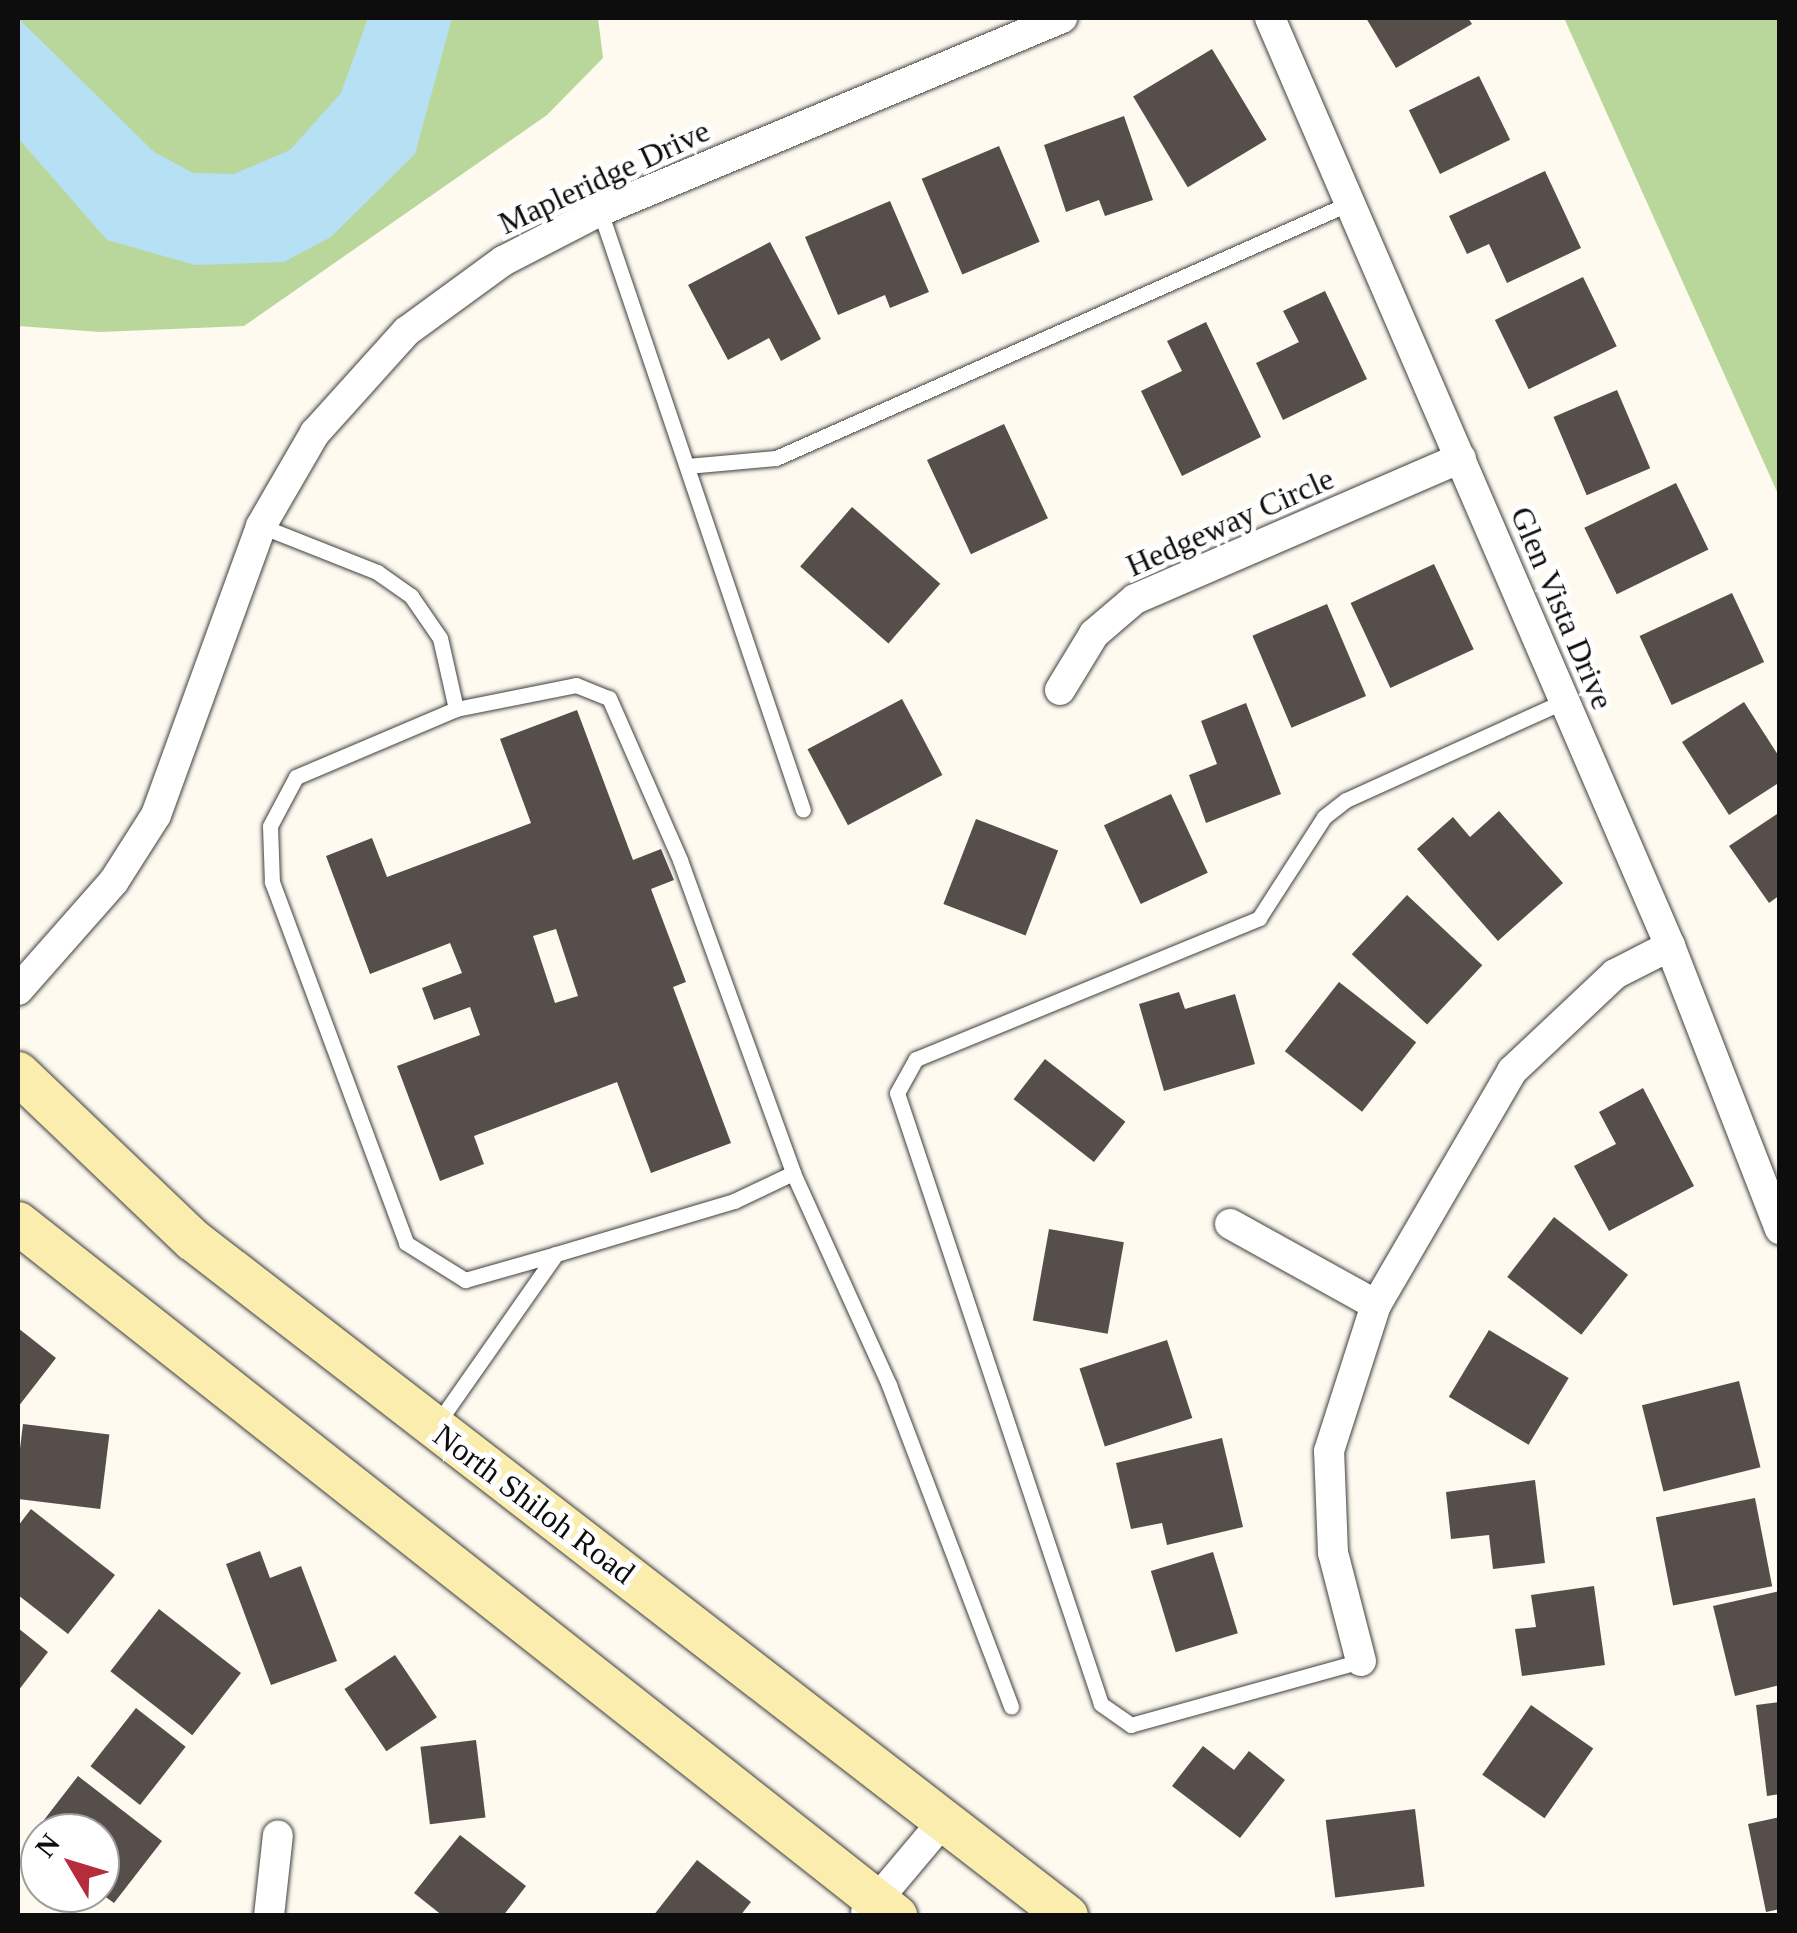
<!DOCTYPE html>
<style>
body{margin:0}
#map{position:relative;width:1797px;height:1933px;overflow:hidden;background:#fefaef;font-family:"Times New Roman",serif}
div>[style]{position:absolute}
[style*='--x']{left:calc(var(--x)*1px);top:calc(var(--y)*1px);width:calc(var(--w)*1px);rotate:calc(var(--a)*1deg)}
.forest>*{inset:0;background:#b9d79a}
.water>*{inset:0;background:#b6e0f3}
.building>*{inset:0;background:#564e4a;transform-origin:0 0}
.roads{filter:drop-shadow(0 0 2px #404040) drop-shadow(0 0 2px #404040)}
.service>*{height:15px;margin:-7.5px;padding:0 7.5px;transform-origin:7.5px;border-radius:7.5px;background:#fff}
.minor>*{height:30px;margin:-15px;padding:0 15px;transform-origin:15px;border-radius:15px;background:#fff}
.secondary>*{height:42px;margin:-21px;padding:0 21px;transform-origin:21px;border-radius:21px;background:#fbedad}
span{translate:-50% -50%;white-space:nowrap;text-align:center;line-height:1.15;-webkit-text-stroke:10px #fff;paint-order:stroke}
.street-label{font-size:32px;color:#0d0d0d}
.frame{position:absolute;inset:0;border:20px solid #0d0d0d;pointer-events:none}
.north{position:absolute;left:20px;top:1813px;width:100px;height:100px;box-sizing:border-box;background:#fff;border:2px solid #9e9e9e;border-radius:50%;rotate:308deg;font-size:28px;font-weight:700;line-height:40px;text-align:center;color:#0d0d0d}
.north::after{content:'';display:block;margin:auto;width:35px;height:45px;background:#b72c3b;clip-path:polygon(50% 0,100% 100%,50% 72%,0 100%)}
</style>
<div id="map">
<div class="forest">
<i style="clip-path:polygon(18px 18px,598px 18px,603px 58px,547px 115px,244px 326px,100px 332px,18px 326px)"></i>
<i style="clip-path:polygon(1564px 18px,1779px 18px,1779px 496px)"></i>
</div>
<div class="water">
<i style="clip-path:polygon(18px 18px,154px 152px,193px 173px,234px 174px,290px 150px,341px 93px,368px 18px,452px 18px,415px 154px,331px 237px,284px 262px,195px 265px,107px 240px,18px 138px)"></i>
</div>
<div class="building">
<i style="clip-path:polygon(1366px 18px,1468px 18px,1472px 24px,1396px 68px)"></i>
<i style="left:1212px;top:49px;width:106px;height:92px;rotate:59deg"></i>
<i style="left:1479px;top:76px;width:71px;height:78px;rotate:64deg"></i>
<i style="clip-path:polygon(1124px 116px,1153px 200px,1105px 216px,1099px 200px,1066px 212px,1044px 145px)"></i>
<i style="left:999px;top:146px;width:104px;height:84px;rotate:67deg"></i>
<i style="clip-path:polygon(1545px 171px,1581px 248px,1507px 283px,1489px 244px,1467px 254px,1449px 216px)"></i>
<i style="clip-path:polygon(890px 201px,929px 292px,890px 308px,885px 295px,838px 315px,805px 237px)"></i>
<i style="clip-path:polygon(770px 242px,821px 339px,781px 361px,769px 338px,728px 360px,688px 285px)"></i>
<i style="left:1583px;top:277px;width:77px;height:98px;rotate:64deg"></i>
<i style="clip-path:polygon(1325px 291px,1367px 379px,1283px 420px,1256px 363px,1299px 342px,1283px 311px)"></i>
<i style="clip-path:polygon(1206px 322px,1261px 437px,1182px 476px,1141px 391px,1182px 371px,1167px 341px)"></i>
<i style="left:1617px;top:390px;width:85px;height:69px;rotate:67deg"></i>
<i style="left:1004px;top:424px;width:104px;height:85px;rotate:65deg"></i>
<i style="left:1676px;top:483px;width:74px;height:102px;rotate:64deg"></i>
<i style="left:852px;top:507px;width:117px;height:79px;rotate:41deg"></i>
<i style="left:1434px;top:564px;width:94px;height:92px;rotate:65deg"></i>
<i style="left:1732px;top:593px;width:76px;height:102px;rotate:65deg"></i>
<i style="left:1327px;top:604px;width:100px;height:81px;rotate:67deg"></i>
<i style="left:902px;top:699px;width:86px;height:107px;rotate:62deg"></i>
<i style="clip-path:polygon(1744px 702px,1780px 758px,1780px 782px,1729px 815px,1682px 742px)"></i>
<i style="clip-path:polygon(1246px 703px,1281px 794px,1206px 823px,1189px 775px,1217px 764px,1201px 721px)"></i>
<i style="clip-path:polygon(evenodd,577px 710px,633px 860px,661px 849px,674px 880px,651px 889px,686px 982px,673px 987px,731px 1143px,651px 1173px,617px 1082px,474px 1136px,484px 1164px,440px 1181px,397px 1066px,480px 1035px,470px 1007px,434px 1020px,422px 988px,462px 973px,450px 943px,370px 974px,326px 856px,372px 838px,387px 877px,531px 823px,500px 739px,577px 710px,556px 929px,578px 996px,555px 1003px,533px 936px,556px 929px)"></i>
<i style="left:1171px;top:794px;width:87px;height:74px;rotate:65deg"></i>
<i style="clip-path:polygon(1499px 811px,1563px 883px,1498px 941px,1417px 849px,1453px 817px,1470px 837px)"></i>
<i style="clip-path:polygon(1780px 812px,1780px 895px,1769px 903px,1729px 846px)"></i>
<i style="left:976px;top:819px;width:88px;height:91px;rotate:21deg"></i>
<i style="left:1407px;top:895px;width:103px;height:81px;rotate:43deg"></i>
<i style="left:1339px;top:982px;width:98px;height:88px;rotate:38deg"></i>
<i style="clip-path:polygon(1179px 992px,1185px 1009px,1235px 994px,1255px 1064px,1164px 1091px,1139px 1004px)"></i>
<i style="left:1045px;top:1059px;width:102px;height:51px;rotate:38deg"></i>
<i style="clip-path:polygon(1643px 1088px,1694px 1186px,1609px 1231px,1574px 1166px,1616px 1144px,1599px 1112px)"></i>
<i style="left:1554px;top:1217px;width:94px;height:76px;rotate:38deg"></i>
<i style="left:1049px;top:1229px;width:76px;height:93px;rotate:10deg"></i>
<i style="clip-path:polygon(18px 1328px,56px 1358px,18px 1407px)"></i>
<i style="left:1489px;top:1330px;width:93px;height:78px;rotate:31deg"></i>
<i style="left:1167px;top:1340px;width:82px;height:92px;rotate:72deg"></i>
<i style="left:1739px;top:1381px;width:89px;height:100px;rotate:76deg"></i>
<i style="left:23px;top:1424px;width:87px;height:75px;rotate:7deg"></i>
<i style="clip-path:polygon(1222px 1438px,1243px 1527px,1167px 1545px,1162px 1523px,1131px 1529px,1116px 1463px)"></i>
<i style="clip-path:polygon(1535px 1480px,1545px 1563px,1493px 1569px,1489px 1535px,1451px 1539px,1446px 1492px)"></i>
<i style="left:1755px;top:1498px;width:90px;height:101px;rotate:79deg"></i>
<i style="clip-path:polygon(31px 1509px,115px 1575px,68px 1634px,18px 1595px,18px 1526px)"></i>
<i style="clip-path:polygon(260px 1551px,270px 1578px,301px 1566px,337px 1661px,271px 1685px,226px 1564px)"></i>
<i style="left:1213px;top:1552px;width:85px;height:65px;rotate:73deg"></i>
<i style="clip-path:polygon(1594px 1586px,1605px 1665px,1522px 1676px,1515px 1629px,1536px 1627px,1531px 1595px)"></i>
<i style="clip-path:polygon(1780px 1591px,1780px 1685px,1735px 1696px,1713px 1606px)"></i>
<i style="left:159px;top:1609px;width:104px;height:79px;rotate:38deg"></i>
<i style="clip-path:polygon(18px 1628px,48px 1652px,18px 1691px)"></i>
<i style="left:395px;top:1655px;width:75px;height:61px;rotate:56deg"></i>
<i style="clip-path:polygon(1780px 1702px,1780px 1794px,1767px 1796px,1756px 1705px)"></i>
<i style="left:1531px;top:1705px;width:76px;height:85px;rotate:35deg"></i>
<i style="left:136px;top:1708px;width:63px;height:74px;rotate:38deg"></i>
<i style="left:476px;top:1740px;width:78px;height:56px;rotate:83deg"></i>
<i style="clip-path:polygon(1203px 1746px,1234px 1770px,1249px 1751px,1285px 1780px,1240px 1838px,1172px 1786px)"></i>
<i style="clip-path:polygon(78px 1776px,162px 1841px,114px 1903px,100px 1893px,100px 1833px,40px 1833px,40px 1846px,30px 1838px)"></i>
<i style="left:1415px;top:1809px;width:78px;height:90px;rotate:83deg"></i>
<i style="clip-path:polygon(1780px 1817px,1780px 1909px,1766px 1912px,1748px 1824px)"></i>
<i style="clip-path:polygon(460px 1835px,526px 1886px,503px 1916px,443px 1916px,414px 1893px)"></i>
<i style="clip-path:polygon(697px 1860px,751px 1902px,740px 1916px,653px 1916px)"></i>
</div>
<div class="roads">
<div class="service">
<i style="--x:600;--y:211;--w:632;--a:71.28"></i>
<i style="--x:687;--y:466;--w:89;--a:-5.1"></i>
<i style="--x:776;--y:458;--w:630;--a:-23.96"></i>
<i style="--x:261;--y:526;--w:125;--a:21.6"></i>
<i style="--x:377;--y:572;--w:42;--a:35.2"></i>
<i style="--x:411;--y:596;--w:51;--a:55.4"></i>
<i style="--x:440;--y:638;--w:73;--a:77.3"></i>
<i style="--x:456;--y:709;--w:122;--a:-11.3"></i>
<i style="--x:576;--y:685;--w:35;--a:22"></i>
<i style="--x:609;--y:698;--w:177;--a:66.3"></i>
<i style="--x:680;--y:860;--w:333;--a:70.1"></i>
<i style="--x:793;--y:1173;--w:65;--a:154.6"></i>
<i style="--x:734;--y:1201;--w:186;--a:163.4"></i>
<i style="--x:556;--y:1254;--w:208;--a:125"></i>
<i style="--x:456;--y:709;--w:174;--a:157"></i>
<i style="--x:296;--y:777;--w:55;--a:118"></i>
<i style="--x:270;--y:826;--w:56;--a:88"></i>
<i style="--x:272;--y:882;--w:385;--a:69.6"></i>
<i style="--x:406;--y:1243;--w:70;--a:32.1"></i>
<i style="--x:465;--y:1280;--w:95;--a:-15.9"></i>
<i style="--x:793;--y:1173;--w:233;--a:65.6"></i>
<i style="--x:889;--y:1385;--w:344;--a:69.2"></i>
<i style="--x:1361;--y:1661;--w:239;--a:164.5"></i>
<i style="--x:1131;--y:1725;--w:37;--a:-145"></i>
<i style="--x:1101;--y:1704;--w:644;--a:-108.46"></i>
<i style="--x:897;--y:1093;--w:39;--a:-61"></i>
<i style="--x:916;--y:1059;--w:371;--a:-22.3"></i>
<i style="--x:1259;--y:918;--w:120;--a:-57.2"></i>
<i style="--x:1324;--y:817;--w:28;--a:-38"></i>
<i style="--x:1346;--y:800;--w:237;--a:-24.4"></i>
</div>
<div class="minor">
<i style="--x:1270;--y:18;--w:1011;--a:66.68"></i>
<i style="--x:1670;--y:946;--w:304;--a:68.8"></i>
<i style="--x:1060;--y:690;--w:66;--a:-58.7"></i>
<i style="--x:1094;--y:634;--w:54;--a:-40.5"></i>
<i style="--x:1135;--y:599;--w:355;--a:-23.4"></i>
<i style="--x:18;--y:990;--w:145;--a:-48.6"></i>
<i style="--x:114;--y:881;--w:78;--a:-57.5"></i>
<i style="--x:156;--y:815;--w:307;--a:-70"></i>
<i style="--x:261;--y:526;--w:108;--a:-59.9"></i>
<i style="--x:315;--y:433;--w:137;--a:-48"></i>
<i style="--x:407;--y:331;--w:119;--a:-36.1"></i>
<i style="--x:503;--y:261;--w:109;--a:-27.3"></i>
<i style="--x:600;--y:211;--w:501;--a:-22.67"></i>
<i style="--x:1230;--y:1224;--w:167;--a:29"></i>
<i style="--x:1361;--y:1661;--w:112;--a:-104.5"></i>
<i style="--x:1333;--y:1553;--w:102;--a:-92.2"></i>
<i style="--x:1329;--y:1451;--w:153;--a:-72.2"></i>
<i style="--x:1376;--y:1305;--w:271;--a:-59.8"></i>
<i style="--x:1512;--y:1071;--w:141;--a:-43.3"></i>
<i style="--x:1615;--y:974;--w:62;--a:-27"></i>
<i style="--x:866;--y:1913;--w:123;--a:-50"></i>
<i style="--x:269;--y:1916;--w:81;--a:-83.7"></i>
</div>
<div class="secondary">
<i style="--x:18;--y:1073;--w:242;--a:43.7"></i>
<i style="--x:193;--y:1240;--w:1105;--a:37.72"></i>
<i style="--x:18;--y:1223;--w:1119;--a:38.28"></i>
</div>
</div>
<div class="street-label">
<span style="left:604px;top:177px;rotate:-25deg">Mapleridge Drive</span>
<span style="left:1230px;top:522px;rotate:-24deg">Hedgeway Circle</span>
<span style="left:1562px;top:608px;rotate:67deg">Glen Vista Drive</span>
<span style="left:534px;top:1504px;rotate:37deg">North Shiloh Road</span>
</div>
<div class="frame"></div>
<div class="north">N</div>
</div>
